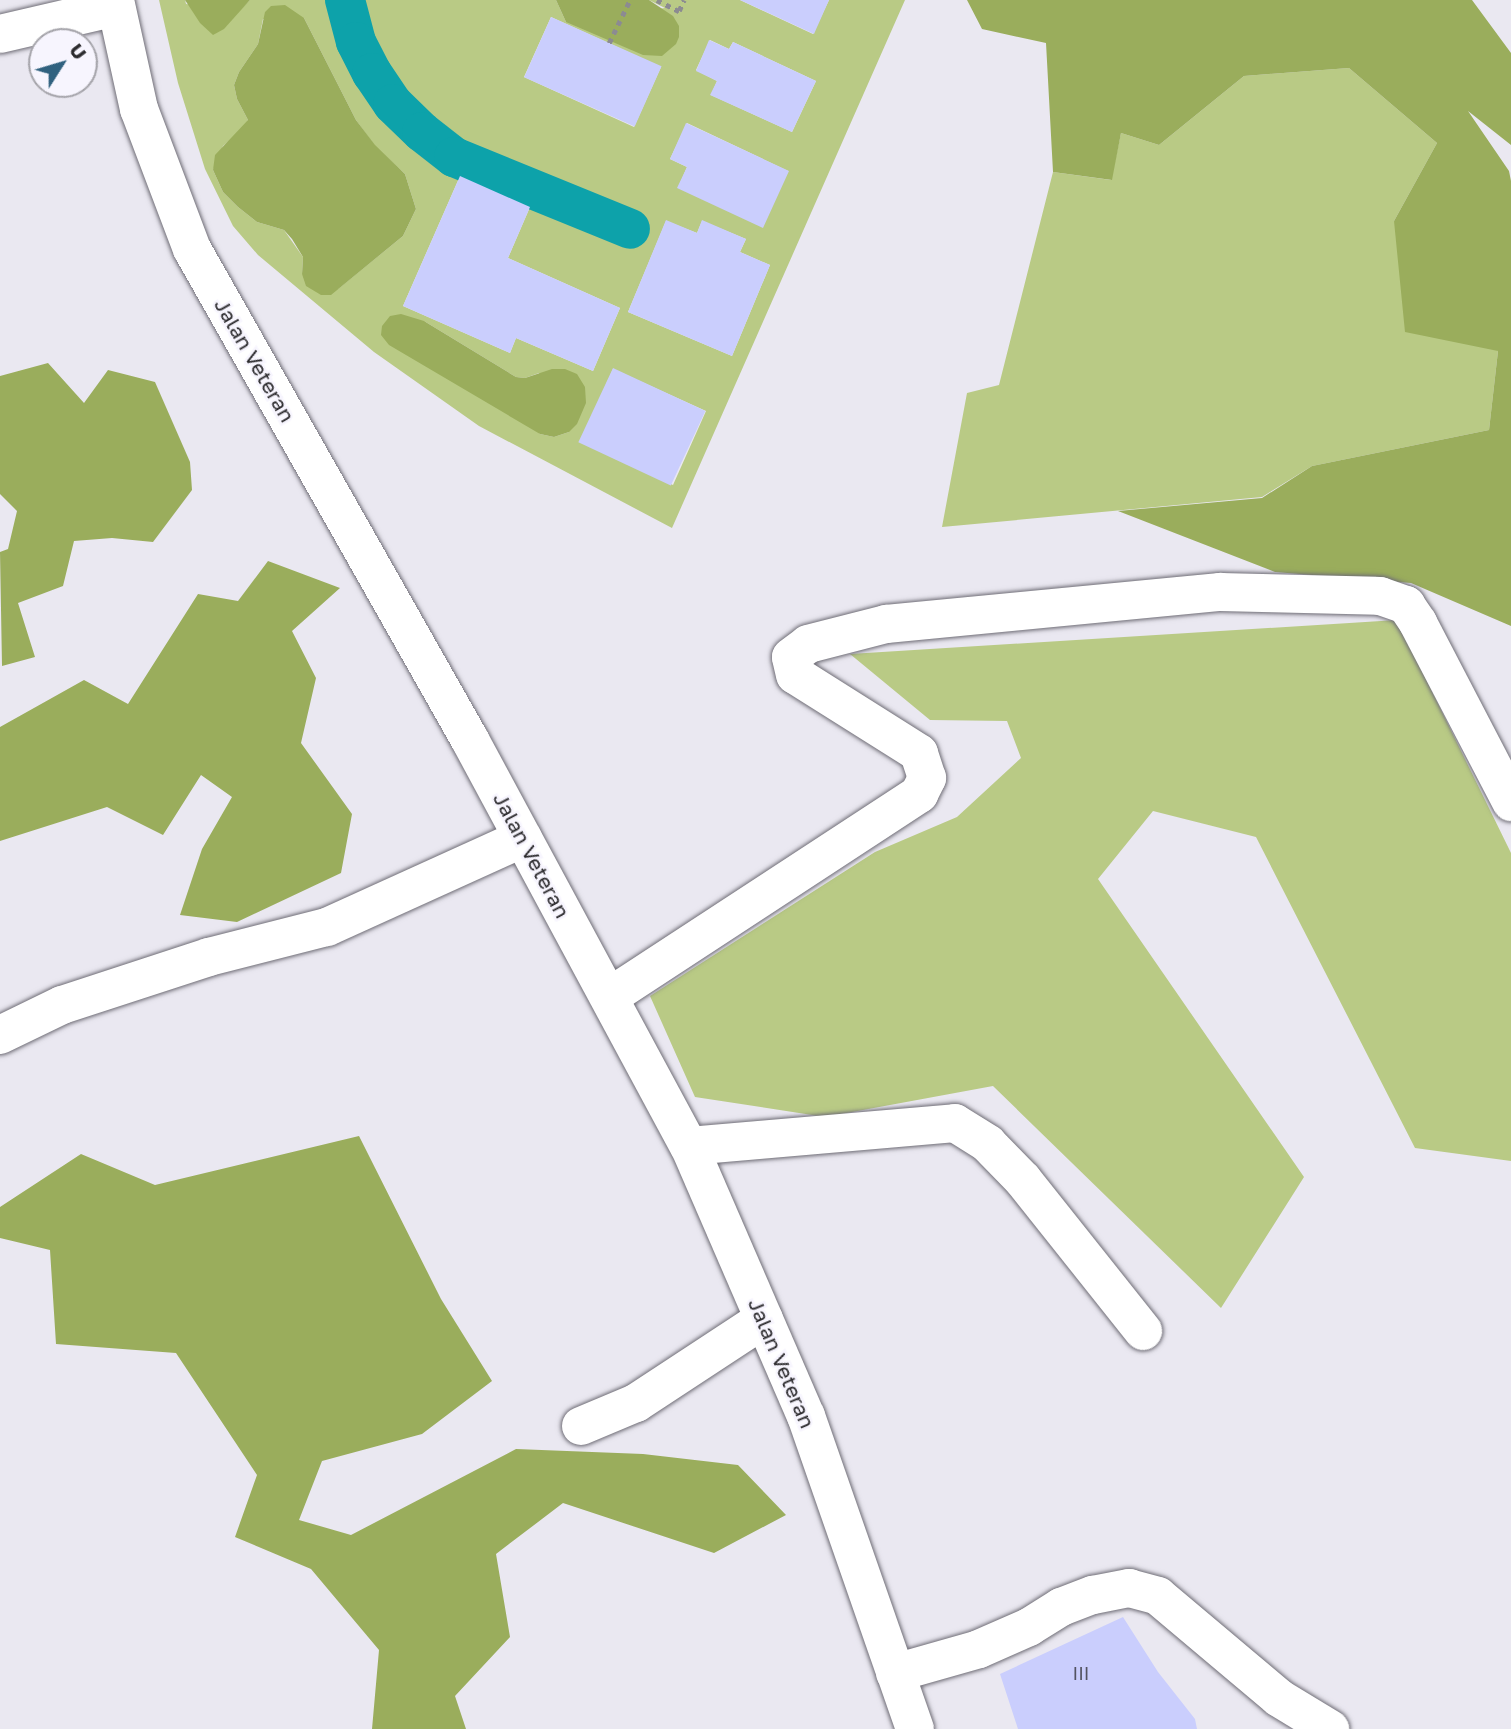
<!DOCTYPE html>
<style>
body{margin:0}
#map{position:relative;width:1511px;height:1729px;overflow:hidden;background:#eae8f1;font-family:"Golos Text",sans-serif}
div>[style]{position:absolute}
[style*='--x']{left:calc(var(--x)*1px);top:calc(var(--y)*1px);width:calc(var(--w)*1px);rotate:calc(var(--a)*1deg)}
.green>*{inset:0;background:#b9ca85}
.forest>*{inset:0;background:#9aad5c}
.canal>*{height:40px;margin:-20px;padding:0 20px;transform-origin:20px;border-radius:20px;background:#0da2aa}
.building>*{inset:0;background:#cacefd;transform-origin:0 0}
.path>*{height:4.5px;margin-top:-2.25px;transform-origin:0;background:repeating-linear-gradient(90deg,#8c8b91 0 5px,transparent 0 10px)}
.roads{filter:drop-shadow(0 0 2px #6f6d76) drop-shadow(0 0 2px #6f6d76)}
.minor>*{height:38px;margin:-19px;padding:0 19px;transform-origin:19px;border-radius:19px;background:#fff}
span{translate:-50% -50%;white-space:nowrap;text-align:center;line-height:1.15;-webkit-text-stroke:5px #f7f5fe;paint-order:stroke}
.number-label{font-size:18px;color:#535361}
.number-label span{-webkit-text-stroke-width:0}
.street-label{font-size:21px;color:#2b2a2d}
.north{position:absolute;left:28px;top:28px;width:70px;height:70px;box-sizing:border-box;background:#f7f5fe;border:2px solid #a5a4aa;border-radius:50%;rotate:53deg;font-size:19px;font-weight:700;line-height:28px;text-align:center;color:#2b2a2d}
.north::after{content:'';display:block;margin:auto;width:24px;height:32px;background:#30617f;clip-path:polygon(50% 0,100% 100%,50% 72%,0 100%)}
</style>
<div id="map">
<div class="green">
<i style="clip-path:polygon(evenodd,159px 0,185px 0,186px 4px,240px 10px,250px 0,556px 0,566px 22px,665px 8px,649px 0,740px 0,813px 34px,829px 0,905px 0,672px 528px,479px 426px,374px 352px,258px 255px,233px 226px,205px 169px,178px 83px,159px 0,551px 17px,661px 67px,634px 127px,524px 77px,551px 17px,159px 0,304px 18px,356px 120px,375px 146px,405px 174px,416px 209px,403px 236px,338px 289px,302px 274px,303px 257px,284px 230px,257px 222px,238px 207px,223px 192px,213px 170px,223px 146px,246px 126px,248px 120px,237px 99px,234px 85px,239px 72px,258px 44px,263px 19px,304px 18px,159px 0,710px 40px,729px 49px,733px 42px,816px 81px,792px 132px,711px 95px,717px 81px,696px 70px,710px 40px,159px 0,687px 123px,788px 171px,678px 188px,687px 167px,670px 159px,687px 123px,159px 0,460px 176px,530px 207px,508px 258px,620px 308px,593px 371px,516px 338px,510px 353px,403px 306px,460px 176px,159px 0,666px 221px,697px 233px,702px 221px,746px 239px,740px 252px,770px 265px,732px 356px,628px 312px,666px 221px,159px 0,424px 321px,516px 377px,525px 378px,539px 373px,569px 432px,554px 437px,540px 434px,424px 321px,159px 0,613px 369px,706px 411px,673px 485px,580px 442px,613px 369px)"></i>
<i style="clip-path:polygon(1349px 68px,1437px 143px,1394px 221px,1498px 351px,1489px 430px,1312px 466px,1262px 497px,942px 527px,967px 393px,999px 385px,1053px 172px,1111px 180px,1121px 133px,1159px 145px,1244px 76px)"></i>
<i style="clip-path:polygon(1397px 620px,1511px 853px,1511px 1161px,1415px 1148px,1256px 837px,1153px 811px,1098px 879px,1304px 1177px,1221px 1308px,993px 1086px,825px 1117px,695px 1097px,650px 996px,875px 852px,957px 817px,1021px 758px,1007px 721px,930px 720px,850px 654px)"></i>
</div>
<div class="forest">
<i style="clip-path:polygon(185px 0,250px 0,224px 29px,213px 35px,200px 23px)"></i>
<i style="clip-path:polygon(556px 0,649px 0,673px 16px,679px 26px,679px 37px,676px 44px,662px 56px,643px 55px,566px 22px)"></i>
<i style="clip-path:polygon(967px 0,1472px 0,1511px 53px,1511px 145px,1468px 111px,1509px 171px,1511px 181px,1511px 626px,1411px 583px,1275px 572px,1118px 511px,1262px 498px,1312px 466px,1489px 430px,1498px 351px,1405px 332px,1394px 221px,1437px 143px,1349px 68px,1244px 76px,1159px 145px,1121px 133px,1112px 180px,1053px 172px,1046px 43px,982px 29px)"></i>
<i style="clip-path:polygon(285px 5px,304px 18px,356px 120px,375px 145px,405px 174px,416px 209px,403px 236px,331px 295px,321px 295px,306px 286px,302px 274px,303px 257px,292px 239px,284px 230px,257px 222px,238px 207px,223px 192px,213px 170px,215px 155px,248px 120px,237px 99px,234px 85px,239px 72px,258px 44px,265px 12px,271px 6px)"></i>
<i style="clip-path:polygon(401px 314px,424px 321px,516px 377px,525px 378px,552px 369px,565px 369px,577px 374px,585px 387px,586px 403px,577px 424px,569px 432px,554px 437px,540px 434px,389px 345px,381px 335px,382px 326px,390px 316px)"></i>
<i style="clip-path:polygon(48px 363px,84px 403px,108px 370px,155px 382px,190px 462px,192px 490px,153px 542px,112px 538px,74px 541px,63px 586px,18px 603px,35px 657px,2px 666px,0 552px,8px 549px,17px 511px,0 494px,0 376px)"></i>
<i style="clip-path:polygon(268px 561px,340px 588px,292px 631px,316px 678px,301px 743px,352px 814px,341px 873px,237px 922px,180px 915px,202px 849px,232px 797px,201px 775px,163px 835px,107px 807px,0 841px,0 727px,84px 680px,128px 704px,198px 594px,238px 601px)"></i>
<i style="clip-path:polygon(359px 1136px,441px 1299px,492px 1381px,422px 1434px,322px 1461px,299px 1520px,351px 1535px,516px 1449px,643px 1454px,738px 1465px,786px 1515px,714px 1553px,563px 1503px,496px 1554px,510px 1637px,455px 1696px,466px 1729px,372px 1729px,379px 1650px,311px 1569px,235px 1537px,257px 1475px,176px 1353px,56px 1344px,50px 1250px,0 1238px,0 1207px,81px 1154px,155px 1185px)"></i>
</div>
<div class="canal">
<i style="--x:345;--y:0;--w:43;--a:75.3"></i>
<i style="--x:356;--y:42;--w:35;--a:63"></i>
<i style="--x:372;--y:73;--w:37;--a:56"></i>
<i style="--x:393;--y:104;--w:40;--a:44"></i>
<i style="--x:422;--y:132;--w:41;--a:38"></i>
<i style="--x:454;--y:157;--w:190;--a:22.2"></i>
</div>
<div class="building">
<i style="clip-path:polygon(740px 0,829px 0,814px 34px)"></i>
<i style="left:551px;top:17px;width:121px;height:66px;rotate:24deg"></i>
<i style="clip-path:polygon(709px 40px,729px 49px,733px 42px,816px 81px,792px 132px,710px 95px,717px 81px,696px 71px)"></i>
<i style="clip-path:polygon(686px 123px,789px 171px,763px 228px,677px 188px,687px 167px,670px 159px)"></i>
<i style="clip-path:polygon(460px 176px,530px 207px,508px 258px,620px 308px,593px 371px,516px 338px,510px 353px,403px 306px)"></i>
<i style="clip-path:polygon(666px 220px,697px 233px,702px 220px,746px 239px,740px 252px,770px 265px,732px 356px,628px 312px)"></i>
<i style="left:613px;top:368px;width:102px;height:82px;rotate:25deg"></i>
<i style="clip-path:polygon(1123px 1617px,1158px 1672px,1195px 1719px,1197px 1729px,1018px 1729px,1000px 1674px)"></i>
</div>
<div class="path">
<i style="--x:657;--y:0;--w:25;--a:27"></i>
<i style="--x:679;--y:11;--w:12;--a:-66"></i>
<i style="--x:609;--y:43;--w:48;--a:-64"></i>
</div>
<div class="roads">
<div class="minor">
<i style="--x:115;--y:0;--w:112;--a:77.6"></i>
<i style="--x:139;--y:109;--w:150;--a:69.3"></i>
<i style="--x:192;--y:249;--w:564;--a:60.48"></i>
<i style="--x:470;--y:740;--w:461;--a:61.7"></i>
<i style="--x:689;--y:1146;--w:294;--a:66.6"></i>
<i style="--x:806;--y:1416;--w:331;--a:70.8"></i>
<i style="--x:0;--y:34;--w:119;--a:-13.1"></i>
<i style="--x:609;--y:997;--w:371;--a:-33.2"></i>
<i style="--x:919;--y:794;--w:18;--a:-63"></i>
<i style="--x:927;--y:778;--w:26;--a:-108"></i>
<i style="--x:919;--y:753;--w:146;--a:-147.8"></i>
<i style="--x:795;--y:675;--w:18;--a:-103"></i>
<i style="--x:791;--y:657;--w:21;--a:-37"></i>
<i style="--x:808;--y:644;--w:81;--a:-14.4"></i>
<i style="--x:886;--y:624;--w:336;--a:-5.5"></i>
<i style="--x:1220;--y:592;--w:160;--a:1.4"></i>
<i style="--x:1380;--y:596;--w:28;--a:19"></i>
<i style="--x:1406;--y:605;--w:22;--a:56"></i>
<i style="--x:1418;--y:623;--w:202;--a:62.5"></i>
<i style="--x:0;--y:1035;--w:69;--a:-25.8"></i>
<i style="--x:62;--y:1005;--w:155;--a:-18.1"></i>
<i style="--x:209;--y:957;--w:122;--a:-14.3"></i>
<i style="--x:327;--y:927;--w:215;--a:-24.4"></i>
<i style="--x:689;--y:1146;--w:267;--a:-4.9"></i>
<i style="--x:955;--y:1123;--w:39;--a:32"></i>
<i style="--x:988;--y:1144;--w:50;--a:45.8"></i>
<i style="--x:1023;--y:1180;--w:193;--a:51.5"></i>
<i style="--x:581;--y:1426;--w:60;--a:-22.7"></i>
<i style="--x:636;--y:1403;--w:153;--a:-33.3"></i>
<i style="--x:895;--y:1673;--w:87;--a:-15.9"></i>
<i style="--x:979;--y:1649;--w:55;--a:-23.7"></i>
<i style="--x:1029;--y:1627;--w:38;--a:-32"></i>
<i style="--x:1061;--y:1607;--w:34;--a:-21"></i>
<i style="--x:1093;--y:1595;--w:37;--a:-11"></i>
<i style="--x:1129;--y:1588;--w:30;--a:15"></i>
<i style="--x:1158;--y:1596;--w:158;--a:40.1"></i>
<i style="--x:1279;--y:1698;--w:60;--a:31.3"></i>
</div>
</div>
<div class="number-label">
<span style="left:1081px;top:1673px">III</span>
</div>
<div class="street-label">
<span style="left:255px;top:360px;rotate:60deg">Jalan Veteran</span>
<span style="left:532px;top:855px;rotate:62deg">Jalan Veteran</span>
<span style="left:782px;top:1363px;rotate:67deg">Jalan Veteran</span>
</div>
<div class="north">U</div>
</div>
